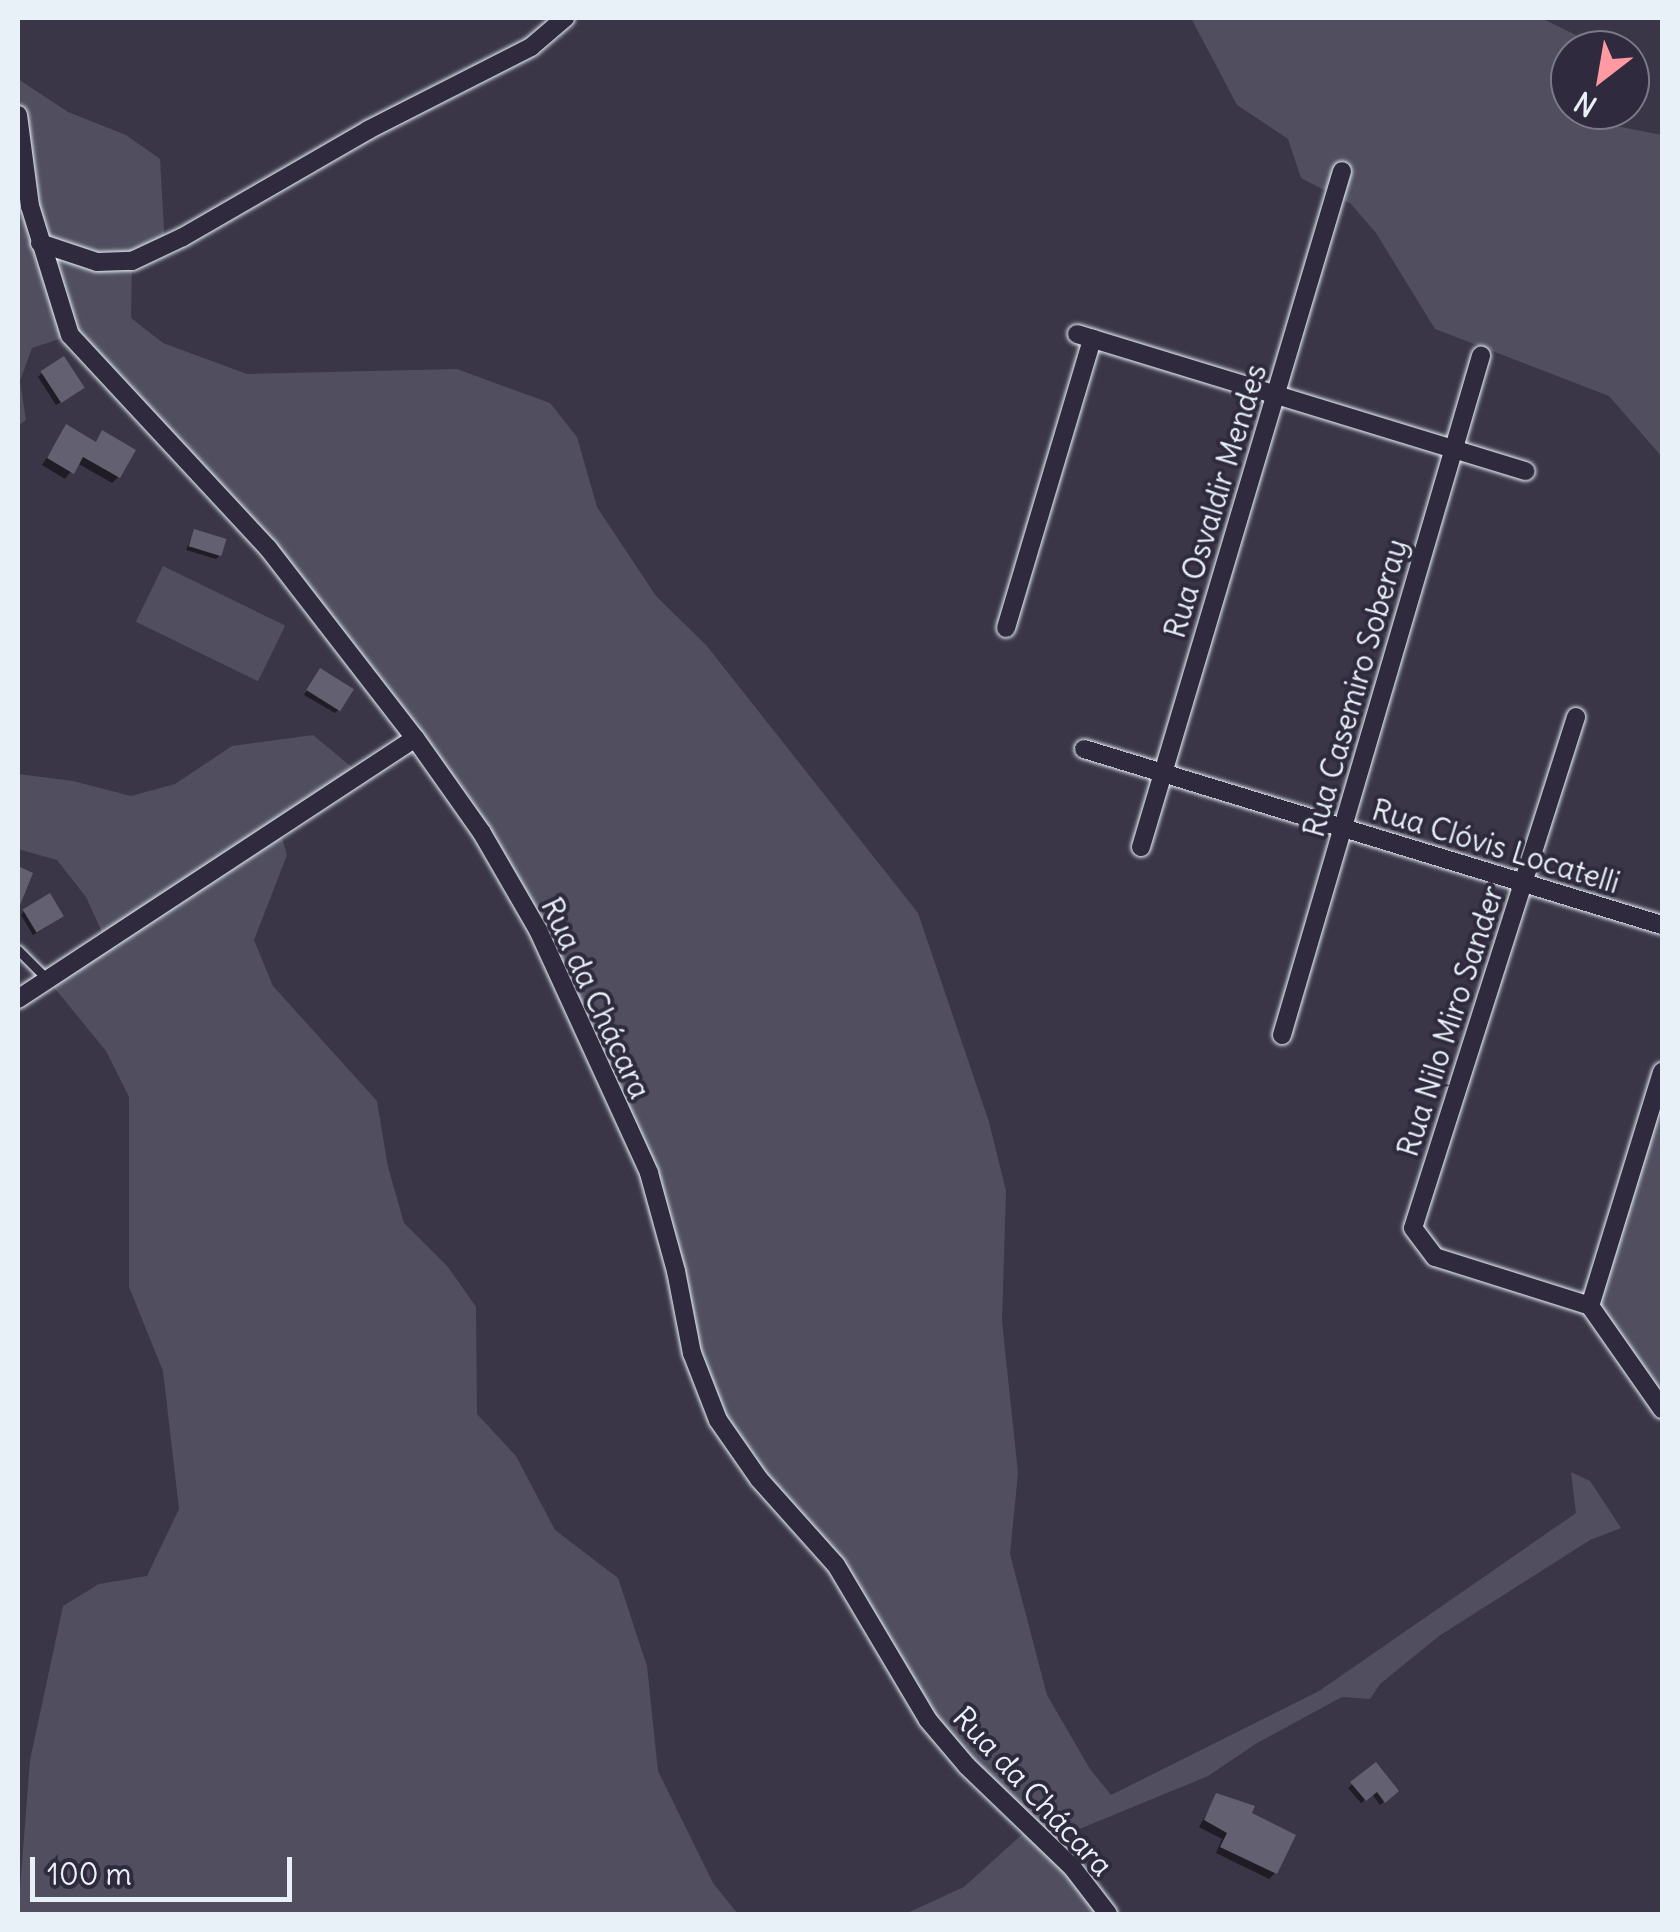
<!DOCTYPE html>
<meta charset="utf-8">
<style>
body{margin:0}
#map{position:relative;width:1680px;height:1932px;overflow:hidden;background:#3a3648;font-family:Delius,sans-serif}
div>[style]{position:absolute}
[style*='--x']{left:calc(var(--x)*1px);top:calc(var(--y)*1px);width:calc(var(--w)*1px);rotate:calc(var(--a)*1deg)}
.green>*{inset:0;background:#504e5f;transform-origin:0 0}
.shadow>*{inset:0;background:#0007}
.building>*{inset:0;background:#636171;transform-origin:0 0}
.roads{filter:drop-shadow(0 0 2px #e8f1f8) drop-shadow(0 0 2px #e8f1f8)}
.service>*{height:9px;margin:-4.5px;padding:0 4.5px;transform-origin:4.5px;border-radius:4.5px;background:#2f2a3d}
.minor>*{height:18px;margin:-9px;padding:0 9px;transform-origin:9px;border-radius:9px;background:#2f2a3d}
span{translate:-50% -50%;white-space:nowrap;text-align:center;line-height:1.15;-webkit-text-stroke:8px #2f2a3d;paint-order:stroke}
.street-label{font-size:30px;color:#e8f1f8}
.frame{position:absolute;inset:0;border:20px solid #e8f1f8;pointer-events:none}
.north{position:absolute;left:1550px;top:30px;width:100px;height:100px;box-sizing:border-box;background:#2f2a3d;border:2px solid #797a88;border-radius:50%;rotate:211deg;font-size:28px;font-weight:700;line-height:40px;text-align:center;color:#e8f1f8}
.north::after{content:'';display:block;margin:auto;width:35px;height:45px;background:#ff9aa2;clip-path:polygon(50% 0,100% 100%,50% 72%,0 100%)}
.scale{position:absolute;left:30px;top:1857px;width:262px;height:45px;box-sizing:border-box;border:5px solid #e8f1f8;border-top:0;padding-left:12px;font-size:30px;line-height:35px;white-space:nowrap;color:#e8f1f8;-webkit-text-stroke:8px #2f2a3d;paint-order:stroke}
</style>
<div id="map">
<div class="green">
<i style="clip-path:polygon(1191px 18px,1541px 18px,1586px 40px,1592px 50px,1570px 50px,1570px 110px,1594px 110px,1591px 121px,1662px 135px,1662px 457px,1609px 396px,1435px 329px,1376px 233px,1351px 204px,1301px 178px,1288px 139px,1237px 105px)"></i>
<i style="clip-path:polygon(18px 79px,68px 112px,126px 135px,160px 159px,165px 246px,132px 261px,131px 318px,163px 343px,247px 374px,457px 369px,550px 403px,577px 437px,597px 507px,656px 596px,706px 645px,918px 913px,989px 1122px,1006px 1191px,1002px 1321px,1018px 1473px,1010px 1554px,1047px 1695px,1090px 1769px,1111px 1795px,1319px 1691px,1576px 1513px,1571px 1472px,1590px 1481px,1621px 1528px,1590px 1540px,1439px 1636px,1380px 1684px,1370px 1699px,1342px 1697px,1257px 1743px,1208px 1776px,1048px 1842px,1108px 1914px,905px 1914px,964px 1887px,1030px 1827px,967px 1766px,888px 1649px,718px 1420px,649px 1173px,482px 833px,268px 548px,71px 335px,32px 348px,20px 381px,26px 420px,18px 426px)"></i>
<i style="left:163px;top:566px;width:136px;height:62px;rotate:26deg"></i>
<i style="clip-path:polygon(313px 735px,360px 774px,279px 828px,287px 855px,254px 940px,273px 986px,377px 1101px,388px 1167px,404px 1223px,448px 1267px,476px 1307px,477px 1414px,516px 1456px,555px 1530px,618px 1578px,647px 1666px,658px 1771px,713px 1883px,738px 1914px,18px 1914px,30px 1760px,63px 1606px,99px 1584px,147px 1576px,179px 1509px,163px 1371px,129px 1287px,129px 1097px,106px 1051px,48px 980px,106px 941px,86px 897px,57px 860px,18px 849px,18px 774px,73px 781px,131px 796px,175px 784px,232px 746px)"></i>
<i style="clip-path:polygon(1662px 1072px,1662px 1409px,1590px 1306px)"></i>
</div>
<div class="shadow">
<i style="clip-path:polygon(42px 373px,78px 392px,56px 405px,38px 377px)"></i>
<i style="clip-path:polygon(66px 428px,118px 477px,112px 483px,77px 463px,65px 479px,42px 465px)"></i>
<i style="clip-path:polygon(194px 532px,220px 555px,216px 559px,186px 550px)"></i>
<i style="clip-path:polygon(317px 675px,339px 709px,335px 713px,304px 695px)"></i>
<i style="clip-path:polygon(24px 911px,57px 920px,33px 935px,21px 915px)"></i>
<i style="clip-path:polygon(1375px 1766px,1396px 1791px,1380px 1805px,1372px 1794px,1361px 1803px,1348px 1788px)"></i>
<i style="clip-path:polygon(1217px 1796px,1248px 1814px,1275px 1873px,1269px 1879px,1216px 1853px,1222px 1839px,1199px 1827px)"></i>
</div>
<div class="building">
<i style="left:64px;top:356px;width:38px;height:28px;rotate:57deg"></i>
<i style="clip-path:polygon(66px 424px,96px 442px,102px 430px,136px 450px,120px 478px,83px 457px,74px 474px,47px 458px)"></i>
<i style="left:194px;top:529px;width:34px;height:18px;rotate:17deg"></i>
<i style="left:320px;top:668px;width:40px;height:26px;rotate:32deg"></i>
<i style="clip-path:polygon(18px 866px,33px 873px,18px 910px)"></i>
<i style="left:50px;top:893px;width:27px;height:32px;rotate:59deg"></i>
<i style="clip-path:polygon(1376px 1762px,1399px 1791px,1385px 1803px,1377px 1792px,1366px 1801px,1350px 1782px)"></i>
<i style="clip-path:polygon(1216px 1793px,1255px 1806px,1252px 1813px,1296px 1835px,1277px 1874px,1220px 1847px,1227px 1833px,1204px 1820px)"></i>
</div>
<div class="roads">
<div class="service">
<i style="--x:18;--y:950;--w:42;--a:45"></i>
</div>
<div class="minor">
<i style="--x:18;--y:115;--w:92;--a:82.5"></i>
<i style="--x:30;--y:206;--w:135;--a:72.8"></i>
<i style="--x:70;--y:335;--w:291;--a:47.1"></i>
<i style="--x:268;--y:548;--w:240;--a:52.3"></i>
<i style="--x:415;--y:738;--w:116;--a:54.8"></i>
<i style="--x:482;--y:833;--w:112;--a:60"></i>
<i style="--x:538;--y:930;--w:267;--a:65.4"></i>
<i style="--x:649;--y:1173;--w:102;--a:74.6"></i>
<i style="--x:676;--y:1271;--w:84;--a:79"></i>
<i style="--x:692;--y:1353;--w:72;--a:68.8"></i>
<i style="--x:718;--y:1420;--w:72;--a:55.2"></i>
<i style="--x:759;--y:1479;--w:115;--a:48.2"></i>
<i style="--x:836;--y:1565;--w:180;--a:59.3"></i>
<i style="--x:928;--y:1720;--w:60;--a:49.7"></i>
<i style="--x:967;--y:1766;--w:146;--a:43.9"></i>
<i style="--x:1072;--y:1867;--w:59;--a:52.5"></i>
<i style="--x:40;--y:243;--w:60;--a:18.4"></i>
<i style="--x:97;--y:262;--w:35;--a:-2"></i>
<i style="--x:132;--y:261;--w:56;--a:-25.2"></i>
<i style="--x:183;--y:237;--w:214;--a:-30"></i>
<i style="--x:368;--y:130;--w:183;--a:-27"></i>
<i style="--x:531;--y:47;--w:45;--a:-40.5"></i>
<i style="--x:1077;--y:334;--w:469;--a:17"></i>
<i style="--x:1006;--y:628;--w:302;--a:-73.4"></i>
<i style="--x:1576;--y:717;--w:536;--a:107.69"></i>
<i style="--x:1413;--y:1228;--w:36;--a:53"></i>
<i style="--x:1435;--y:1257;--w:163;--a:17.5"></i>
<i style="--x:1084;--y:749;--w:604;--a:16.94"></i>
<i style="--x:1141;--y:847;--w:705;--a:-73.44"></i>
<i style="--x:18;--y:999;--w:475;--a:-33.3"></i>
<i style="--x:1282;--y:1035;--w:708;--a:-73.67"></i>
<i style="--x:1590;--y:1306;--w:245;--a:-72.9"></i>
<i style="--x:1590;--y:1306;--w:126;--a:55"></i>
</div>
</div>
<div class="street-label">
<span style="left:1215px;top:501px;rotate:-73deg">Rua Osvaldir Mendes</span>
<span style="left:1355px;top:688px;rotate:-74deg">Rua Casemiro Soberay</span>
<span style="left:1496px;top:846px;rotate:17deg">Rua Clóvis Locatelli</span>
<span style="left:596px;top:998px;rotate:65deg">Rua da Chácara</span>
<span style="left:1450px;top:1021px;rotate:-72deg">Rua Nilo Miro Sander</span>
<span style="left:1033px;top:1791px;rotate:47deg">Rua da Chácara</span>
</div>
<div class="frame"></div>
<div class="north">N</div>
<div class="scale">100 m</div>
</div>
